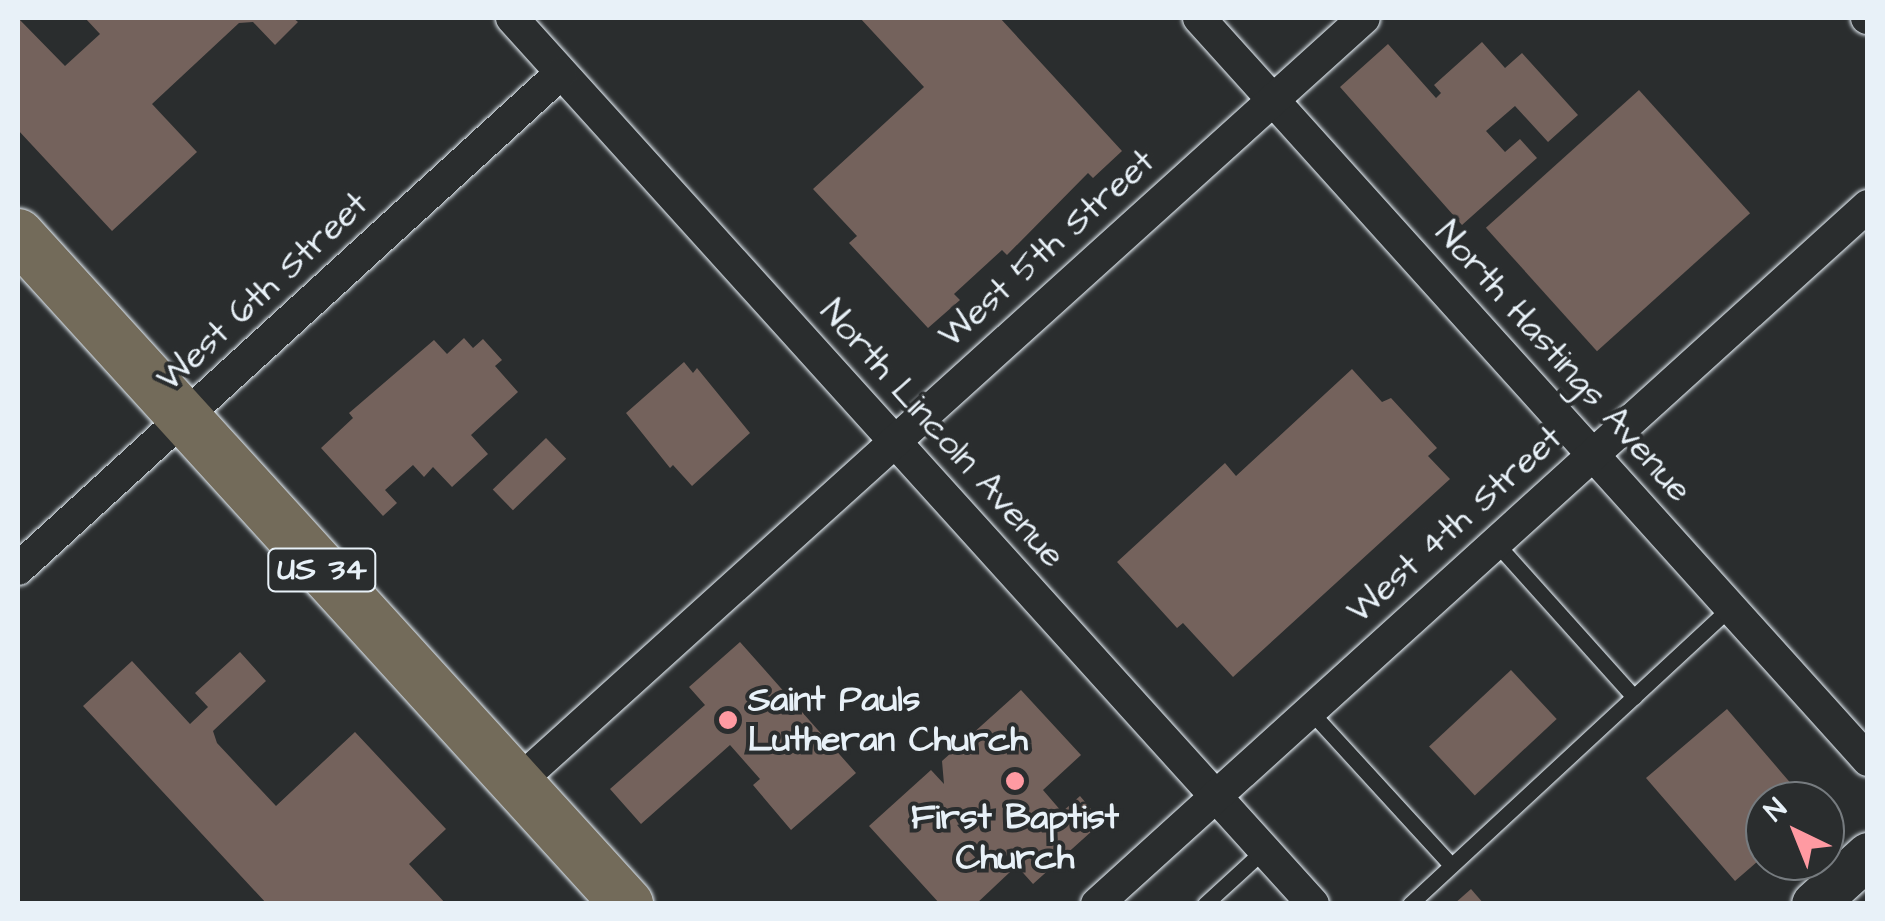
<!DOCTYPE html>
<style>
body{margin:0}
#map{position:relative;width:1885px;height:921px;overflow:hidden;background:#2a2d2e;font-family:"Architects Daughter",sans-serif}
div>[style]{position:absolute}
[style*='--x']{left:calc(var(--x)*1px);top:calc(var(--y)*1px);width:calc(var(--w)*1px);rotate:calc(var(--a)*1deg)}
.building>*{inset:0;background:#74625c;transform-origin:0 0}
.roads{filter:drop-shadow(0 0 2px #e8f1f8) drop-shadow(0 0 2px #e8f1f8)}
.service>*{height:15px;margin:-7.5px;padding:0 7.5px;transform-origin:7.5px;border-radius:7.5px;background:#2a2d2e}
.minor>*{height:32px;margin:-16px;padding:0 16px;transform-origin:16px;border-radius:16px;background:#2a2d2e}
.secondary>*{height:45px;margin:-22.5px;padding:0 22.5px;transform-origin:22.5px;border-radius:22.5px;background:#2a2d2e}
.trunk>*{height:52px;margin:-26px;padding:0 26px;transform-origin:26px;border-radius:26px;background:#736b5a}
.dots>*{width:28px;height:28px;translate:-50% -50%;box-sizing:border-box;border:5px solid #2a2d2e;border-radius:50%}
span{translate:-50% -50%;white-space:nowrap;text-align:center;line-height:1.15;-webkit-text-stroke:8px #2a2d2e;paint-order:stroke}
.shield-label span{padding:2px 8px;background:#2a2d2e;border:2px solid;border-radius:8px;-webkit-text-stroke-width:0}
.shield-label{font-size:32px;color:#e8f1f8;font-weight:700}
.street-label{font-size:35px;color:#e8f1f8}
.poi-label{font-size:35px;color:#e8f1f8;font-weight:700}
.left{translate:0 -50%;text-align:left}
.frame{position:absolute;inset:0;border:20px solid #e8f1f8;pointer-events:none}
.north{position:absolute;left:1745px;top:781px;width:100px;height:100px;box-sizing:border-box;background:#2a2d2e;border:2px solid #767b7f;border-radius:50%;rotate:317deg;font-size:28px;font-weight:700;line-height:40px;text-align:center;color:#e8f1f8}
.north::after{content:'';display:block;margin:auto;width:35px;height:45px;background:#ff9aa2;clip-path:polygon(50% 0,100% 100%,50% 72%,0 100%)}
</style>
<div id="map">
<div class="building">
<i style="clip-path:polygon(18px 18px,65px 66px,100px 34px,85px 18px,293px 18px,298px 22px,275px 45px,253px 22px,239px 23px,152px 104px,197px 152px,112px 231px,18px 130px)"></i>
<i style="clip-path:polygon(860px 18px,1000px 18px,1122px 151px,1093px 178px,1088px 173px,1007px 255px,1002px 250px,954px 294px,960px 300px,928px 328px,849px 243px,857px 236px,813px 189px,924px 87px)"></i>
<i style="clip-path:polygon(1482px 42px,1505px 68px,1522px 53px,1578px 115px,1548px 142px,1515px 106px,1486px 131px,1505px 152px,1520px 139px,1537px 158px,1462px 225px,1340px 87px,1388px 44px,1436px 98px,1441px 93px,1434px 85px)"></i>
<i style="left:1639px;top:90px;width:166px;height:206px;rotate:48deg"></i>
<i style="clip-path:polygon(464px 338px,473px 348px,483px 339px,502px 360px,495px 366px,518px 392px,471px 435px,488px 454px,452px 487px,433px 467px,424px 477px,413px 465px,385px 490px,397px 503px,383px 516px,321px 448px,353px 418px,349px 413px,434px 340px,447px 354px)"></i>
<i style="clip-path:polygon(684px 362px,693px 373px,697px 368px,750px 433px,692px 486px,673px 465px,670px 468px,626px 413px)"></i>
<i style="clip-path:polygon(1352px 369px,1382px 402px,1391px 398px,1437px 448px,1428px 456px,1450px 479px,1233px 677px,1183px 623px,1177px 628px,1117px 562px,1225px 463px,1236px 476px)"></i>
<i style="left:546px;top:438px;width:29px;height:74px;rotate:46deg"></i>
<i style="clip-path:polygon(740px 642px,856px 773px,791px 830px,753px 785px,760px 779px,730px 745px,641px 824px,610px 789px,705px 705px,689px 687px)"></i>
<i style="clip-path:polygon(240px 652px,266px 681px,213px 731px,217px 743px,276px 806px,355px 732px,446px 829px,409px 864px,446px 904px,267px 904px,83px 706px,132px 661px,190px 724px,208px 707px,195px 693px)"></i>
<i style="left:1511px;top:670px;width:67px;height:112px;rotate:47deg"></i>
<i style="clip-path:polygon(1021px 690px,1081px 755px,1043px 790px,1062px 812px,1080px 796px,1102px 822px,1033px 884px,1007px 855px,1000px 861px,1010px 872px,976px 904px,940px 904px,869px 826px,931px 770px,944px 784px,942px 761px)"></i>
<i style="clip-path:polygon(1727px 709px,1806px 801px,1765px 801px,1765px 855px,1735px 881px,1646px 778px)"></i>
<i style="clip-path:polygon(1471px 889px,1484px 904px,1454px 904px)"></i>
</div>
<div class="roads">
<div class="service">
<i style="--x:1495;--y:542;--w:208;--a:48.1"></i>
<i style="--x:1310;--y:711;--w:209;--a:47.5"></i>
<i style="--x:1205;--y:904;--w:80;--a:-42.5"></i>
<i style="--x:1410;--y:904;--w:436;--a:-42.8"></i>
</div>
<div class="minor">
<i style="--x:512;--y:18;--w:1194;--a:47.88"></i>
<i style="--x:1199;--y:18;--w:999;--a:47.96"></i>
<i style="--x:1867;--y:18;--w:1;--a:0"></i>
<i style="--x:18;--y:569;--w:735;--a:-42.41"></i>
<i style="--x:517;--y:783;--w:1141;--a:-42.09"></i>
<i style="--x:1097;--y:904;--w:1040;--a:-42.16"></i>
</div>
<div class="secondary">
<i style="--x:1814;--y:904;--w:73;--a:-42.2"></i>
</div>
<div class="trunk">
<i style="--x:18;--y:235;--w:905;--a:47.69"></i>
</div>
</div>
<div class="dots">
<i style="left:728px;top:720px;background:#ff9aa2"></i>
<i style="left:1015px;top:781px;background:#ff9aa2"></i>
</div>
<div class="shield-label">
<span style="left:322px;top:570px">US 34</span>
</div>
<div class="street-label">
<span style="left:1047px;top:249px;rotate:-42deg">West 5th Street</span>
<span style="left:263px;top:292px;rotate:-43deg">West 6th Street</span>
<span style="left:1563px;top:362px;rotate:48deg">North Hastings Avenue</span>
<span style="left:942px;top:434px;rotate:48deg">North Lincoln Avenue</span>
<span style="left:1455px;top:525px;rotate:-42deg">West 4th Street</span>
</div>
<div class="poi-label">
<span class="left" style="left:748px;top:720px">Saint Pauls<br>Lutheran Church</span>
<span style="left:1015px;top:838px">First Baptist<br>Church</span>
</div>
<div class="frame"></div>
<div class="north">N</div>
</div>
